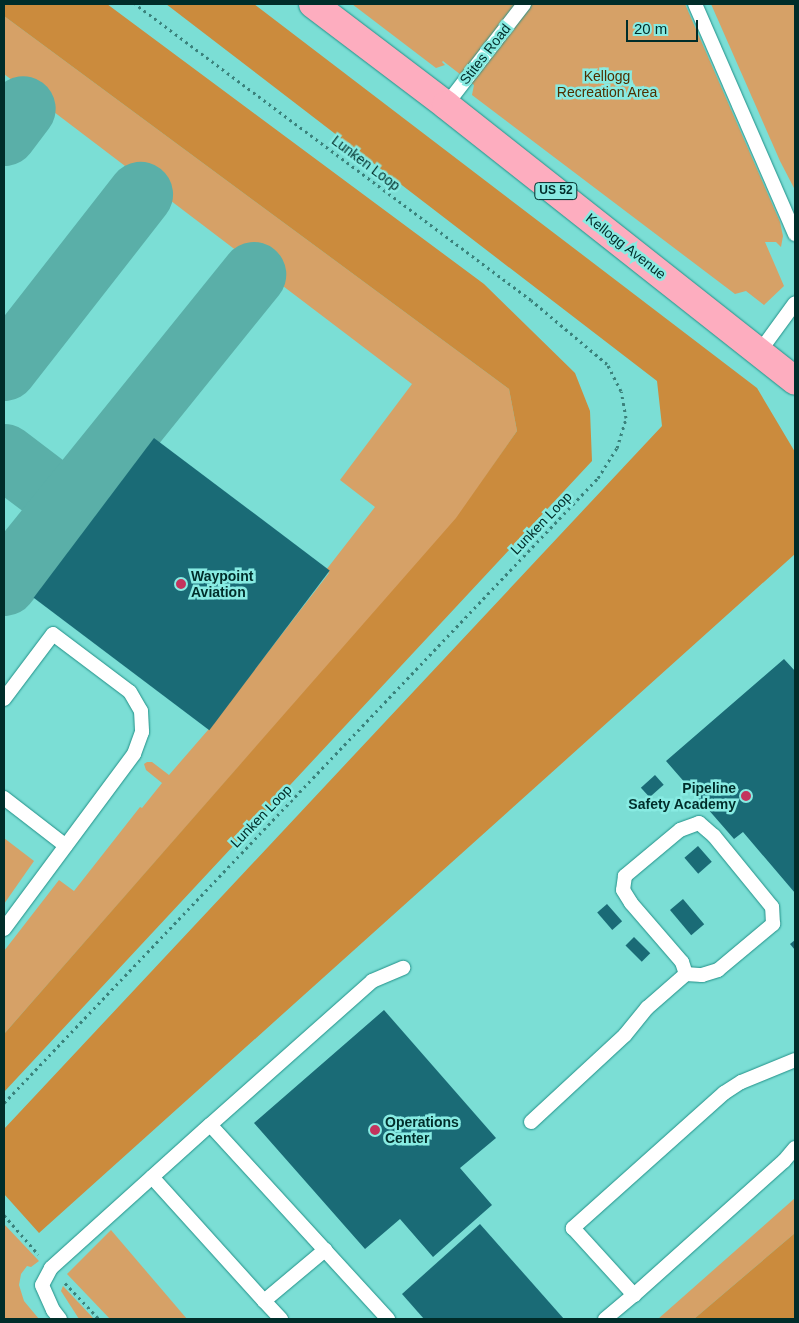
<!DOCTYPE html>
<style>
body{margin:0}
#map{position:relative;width:799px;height:1323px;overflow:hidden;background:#7bded5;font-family:Helvetica,sans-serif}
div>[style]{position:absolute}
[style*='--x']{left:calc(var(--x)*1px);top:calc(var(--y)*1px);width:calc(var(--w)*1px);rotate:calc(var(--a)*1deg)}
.green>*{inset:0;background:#d6a167}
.forest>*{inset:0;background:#cb8b3d}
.taxiway>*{height:65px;margin:-32.5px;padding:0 32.5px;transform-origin:32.5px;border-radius:32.5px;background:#5aafa8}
.building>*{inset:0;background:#1a6b76;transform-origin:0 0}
.path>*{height:3px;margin-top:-1.5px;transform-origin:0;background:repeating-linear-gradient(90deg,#3b827c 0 2.5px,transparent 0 6.5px)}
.roads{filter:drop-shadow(0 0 1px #229088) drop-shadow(0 0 1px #229088)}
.service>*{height:14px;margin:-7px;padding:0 7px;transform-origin:7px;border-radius:7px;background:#fff}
.primary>*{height:28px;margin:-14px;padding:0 14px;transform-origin:14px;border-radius:14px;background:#fdadbf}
.dots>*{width:14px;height:14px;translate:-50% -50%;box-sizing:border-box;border:2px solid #88ebe2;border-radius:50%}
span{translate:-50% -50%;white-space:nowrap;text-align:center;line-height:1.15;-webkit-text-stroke:5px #88ebe2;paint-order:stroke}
.shield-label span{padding:1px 4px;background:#88ebe2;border:1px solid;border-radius:4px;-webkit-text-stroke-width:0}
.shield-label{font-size:12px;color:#002d2a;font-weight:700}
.street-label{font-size:14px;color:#002d2a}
.park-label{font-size:14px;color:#4f2f01}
.poi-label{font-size:14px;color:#002d2a;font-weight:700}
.left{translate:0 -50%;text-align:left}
.right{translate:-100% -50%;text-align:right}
.frame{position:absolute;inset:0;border:5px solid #002d2a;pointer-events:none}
.scale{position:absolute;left:626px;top:20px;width:72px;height:22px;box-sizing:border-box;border:2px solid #002d2a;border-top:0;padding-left:6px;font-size:15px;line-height:18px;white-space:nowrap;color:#002d2a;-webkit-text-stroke:4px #88ebe2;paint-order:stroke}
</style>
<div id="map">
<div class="green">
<i style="clip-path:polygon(352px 4px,685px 4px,780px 222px,783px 236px,781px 247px,776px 242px,765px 242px,784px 286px,764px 305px,746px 291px,735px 294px,472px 95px,474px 85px,443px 61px,442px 62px,445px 65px,436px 68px)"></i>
<i style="clip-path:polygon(711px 4px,795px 4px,795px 190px,780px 161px)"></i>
<i style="clip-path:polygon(4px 16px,509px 389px,517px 431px,457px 518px,4px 1034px,4px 951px,59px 880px,74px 891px,140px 807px,142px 808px,162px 783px,146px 770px,144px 764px,147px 762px,152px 762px,169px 775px,208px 730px,329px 573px,326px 570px,375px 507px,340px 480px,412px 384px,4px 74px)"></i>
<i style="clip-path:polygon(4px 838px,34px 861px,4px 904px)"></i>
<i style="clip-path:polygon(795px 1198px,795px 1233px,694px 1319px,658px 1319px)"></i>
<i style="clip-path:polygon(4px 1224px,39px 1261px,31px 1267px,27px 1266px,21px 1274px,19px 1285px,24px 1301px,39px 1319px,4px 1319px)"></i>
<i style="clip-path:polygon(111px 1230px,187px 1319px,110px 1319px,67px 1274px)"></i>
<i style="clip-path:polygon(63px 1286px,94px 1319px,79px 1319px,61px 1291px)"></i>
</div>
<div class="forest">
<i style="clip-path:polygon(4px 4px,107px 4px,484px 284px,575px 373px,590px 411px,592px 461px,4px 1092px,4px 1034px,456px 518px,517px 431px,509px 389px,4px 16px)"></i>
<i style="clip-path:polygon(166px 4px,254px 4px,757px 388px,795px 452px,795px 554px,39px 1233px,4px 1194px,4px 1129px,662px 426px,657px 381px)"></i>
<i style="clip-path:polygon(795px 1233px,795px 1319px,694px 1319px)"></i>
</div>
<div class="taxiway">
<i style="--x:4;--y:133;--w:31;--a:-53"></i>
<i style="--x:4;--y:368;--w:221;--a:-52"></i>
<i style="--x:4;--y:456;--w:78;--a:37.2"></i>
<i style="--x:4;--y:583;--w:397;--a:-51.1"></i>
</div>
<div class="building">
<i style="left:154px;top:438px;width:220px;height:200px;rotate:37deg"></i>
<i style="clip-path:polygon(784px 659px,795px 671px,795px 893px,743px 832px,734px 839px,666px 761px)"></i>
<i style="left:655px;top:775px;width:13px;height:19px;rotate:48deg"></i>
<i style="left:698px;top:846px;width:21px;height:18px;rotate:49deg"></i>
<i style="left:683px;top:899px;width:33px;height:17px;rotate:50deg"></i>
<i style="left:607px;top:904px;width:23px;height:13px;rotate:49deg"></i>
<i style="left:634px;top:937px;width:23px;height:12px;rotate:45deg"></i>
<i style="clip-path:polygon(795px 940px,795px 950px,790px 944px)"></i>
<i style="clip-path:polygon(384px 1010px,496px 1138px,460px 1168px,492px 1205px,433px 1257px,400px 1219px,365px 1249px,254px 1123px)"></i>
<i style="clip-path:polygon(480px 1224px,564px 1319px,424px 1319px,402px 1294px)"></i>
</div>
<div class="path">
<i style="--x:4;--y:1103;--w:862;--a:-46.46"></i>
<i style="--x:598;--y:478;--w:36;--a:-58"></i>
<i style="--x:617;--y:448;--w:31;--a:-73"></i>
<i style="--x:626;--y:418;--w:27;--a:-100"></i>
<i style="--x:621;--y:391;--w:30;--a:-117"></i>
<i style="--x:607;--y:364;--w:99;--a:-139.9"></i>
<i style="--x:531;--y:300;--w:494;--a:-143.2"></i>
<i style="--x:4;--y:1215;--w:52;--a:48.9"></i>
<i style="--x:65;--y:1283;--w:50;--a:46.6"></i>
</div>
<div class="roads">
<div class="service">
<i style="--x:695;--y:4;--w:251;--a:66.5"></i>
<i style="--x:446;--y:105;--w:128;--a:-52.3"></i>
<i style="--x:760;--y:351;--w:59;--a:-53.9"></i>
<i style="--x:4;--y:699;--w:81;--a:-53"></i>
<i style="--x:53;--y:634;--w:96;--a:37"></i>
<i style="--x:130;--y:692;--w:22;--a:60"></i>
<i style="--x:141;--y:711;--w:21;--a:87"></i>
<i style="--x:142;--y:732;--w:23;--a:110"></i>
<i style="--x:134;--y:754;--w:218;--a:126.6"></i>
<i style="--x:4;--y:798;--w:78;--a:37.7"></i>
<i style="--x:795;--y:1060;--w:58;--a:157.8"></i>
<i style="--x:741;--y:1082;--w:20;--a:147"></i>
<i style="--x:724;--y:1093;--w:203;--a:138.2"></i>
<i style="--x:573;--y:1228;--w:91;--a:47.7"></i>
<i style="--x:634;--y:1295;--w:201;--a:-41.8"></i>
<i style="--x:784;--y:1161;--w:17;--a:-50"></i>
<i style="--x:531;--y:1122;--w:128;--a:-42.8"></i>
<i style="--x:625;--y:1035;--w:35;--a:-51"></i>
<i style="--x:647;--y:1008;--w:52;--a:-41.1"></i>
<i style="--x:686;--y:974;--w:16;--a:4"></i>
<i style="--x:702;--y:975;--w:17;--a:-17"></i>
<i style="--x:718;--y:970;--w:72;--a:-39.9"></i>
<i style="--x:773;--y:924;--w:17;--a:-93"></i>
<i style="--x:772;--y:907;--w:92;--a:-129.2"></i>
<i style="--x:714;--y:836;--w:20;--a:-139"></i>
<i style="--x:699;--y:823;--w:20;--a:160"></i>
<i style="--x:680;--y:830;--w:72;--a:140.1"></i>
<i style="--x:625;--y:876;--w:14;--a:98"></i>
<i style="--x:623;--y:890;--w:15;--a:58"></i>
<i style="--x:631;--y:903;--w:78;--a:49.2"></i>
<i style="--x:682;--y:962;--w:13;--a:72"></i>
<i style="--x:152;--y:1177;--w:167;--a:47.9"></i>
<i style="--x:60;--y:1319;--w:11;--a:-128"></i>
<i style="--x:53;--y:1310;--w:27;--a:-114"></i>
<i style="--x:42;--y:1285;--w:19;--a:-62"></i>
<i style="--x:51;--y:1268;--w:214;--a:-42"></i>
<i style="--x:281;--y:1319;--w:25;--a:-133"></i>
<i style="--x:264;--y:1301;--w:80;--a:-39.9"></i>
<i style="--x:388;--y:1319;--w:263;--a:-132.5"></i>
<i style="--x:210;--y:1125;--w:217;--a:-41.6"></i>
<i style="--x:372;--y:981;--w:34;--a:-23"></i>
<i style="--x:605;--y:1319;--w:38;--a:-40"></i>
</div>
<div class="primary">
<i style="--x:313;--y:4;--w:167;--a:37.2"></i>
<i style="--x:446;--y:105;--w:445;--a:38.3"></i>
</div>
</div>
<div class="dots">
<i style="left:181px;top:584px;background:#c3345d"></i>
<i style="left:746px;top:796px;background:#c3345d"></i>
<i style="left:375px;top:1130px;background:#c3345d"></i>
</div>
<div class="shield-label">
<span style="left:556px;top:191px">US 52</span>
</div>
<div class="street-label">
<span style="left:485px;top:54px;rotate:-52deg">Stites Road</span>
<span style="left:366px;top:163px;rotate:37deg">Lunken Loop</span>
<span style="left:626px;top:246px;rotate:38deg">Kellogg Avenue</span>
<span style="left:541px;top:523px;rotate:-46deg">Lunken Loop</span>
<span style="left:261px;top:816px;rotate:-46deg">Lunken Loop</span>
</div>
<div class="park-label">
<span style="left:607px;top:84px">Kellogg<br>Recreation Area</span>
</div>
<div class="poi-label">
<span class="left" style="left:191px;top:584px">Waypoint<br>Aviation</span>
<span class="right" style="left:736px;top:796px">Pipeline<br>Safety Academy</span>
<span class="left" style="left:385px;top:1130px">Operations<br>Center</span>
</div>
<div class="frame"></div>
<div class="scale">20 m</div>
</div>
